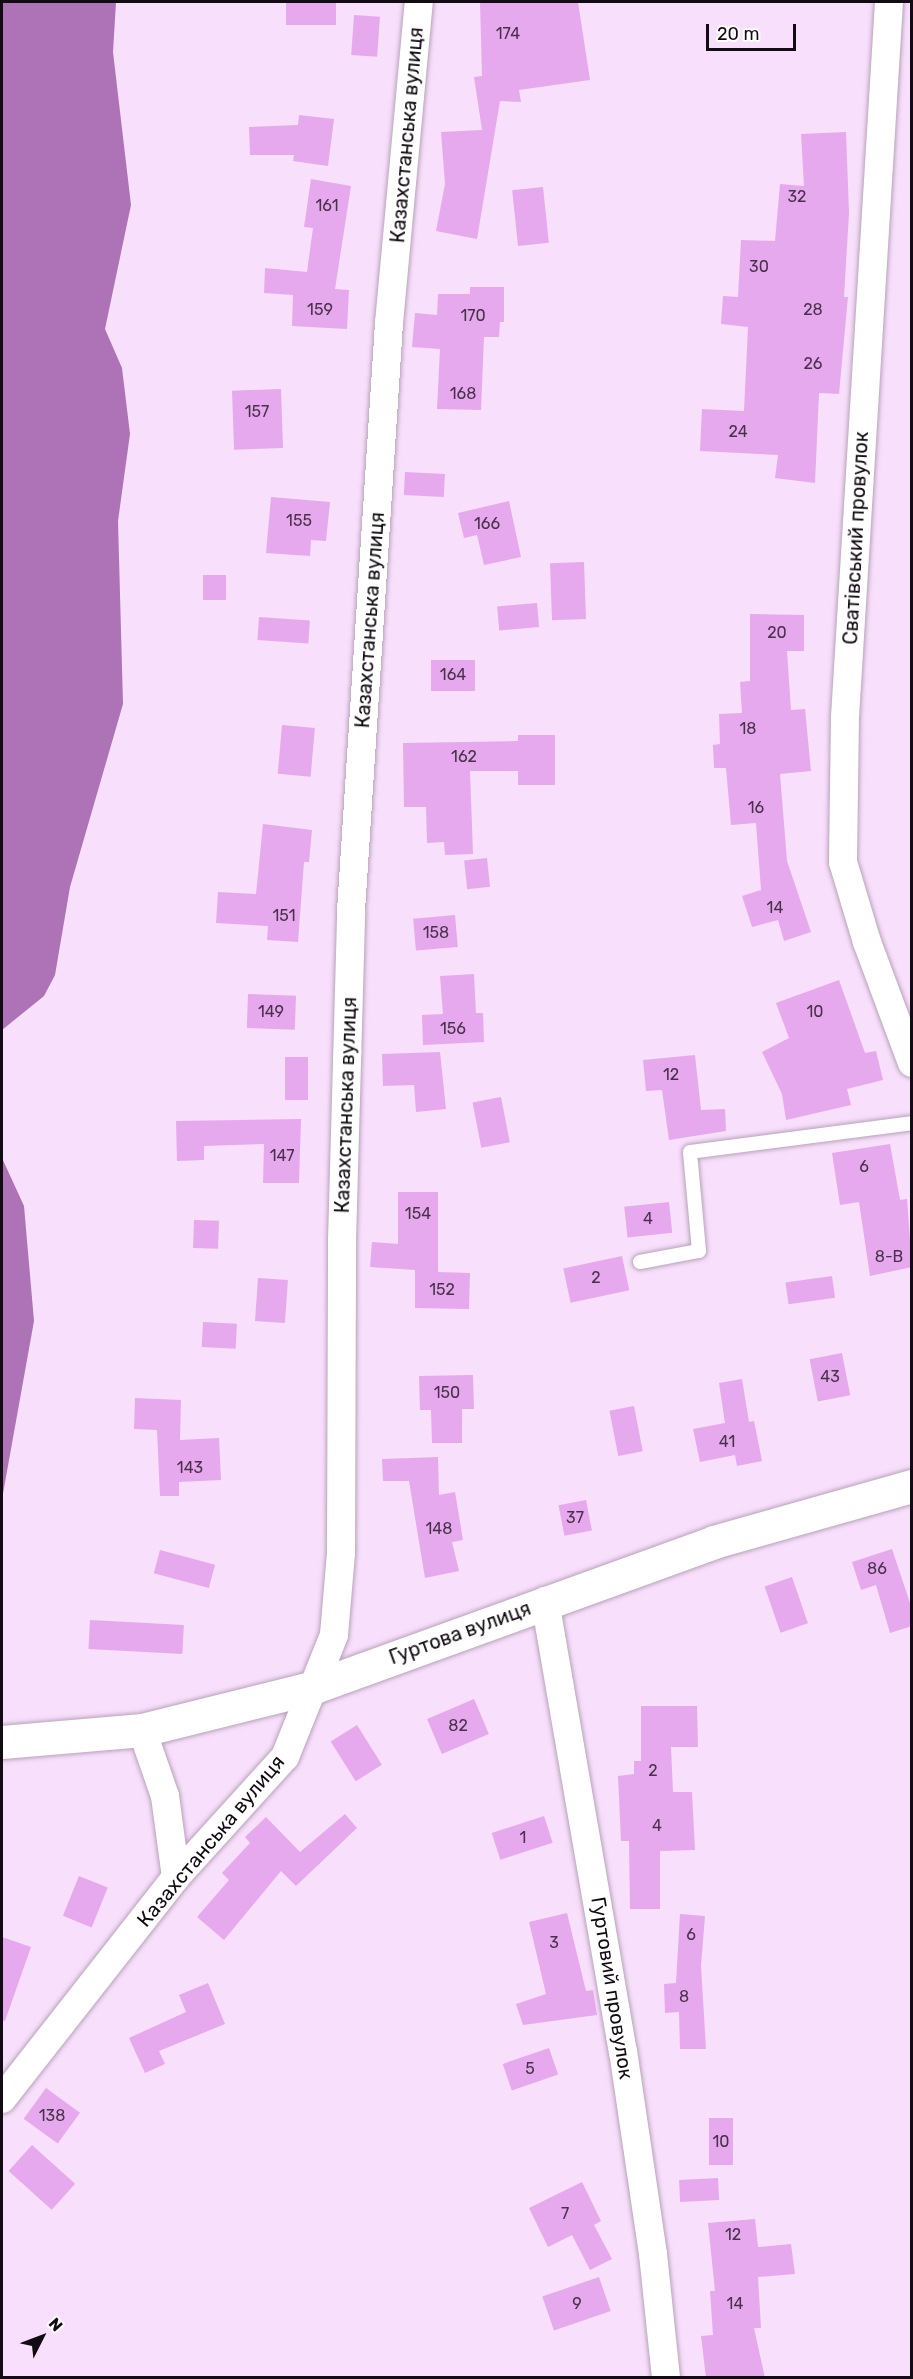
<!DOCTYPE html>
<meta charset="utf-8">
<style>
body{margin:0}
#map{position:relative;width:913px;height:2379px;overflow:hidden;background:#f8dffb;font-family:Rubik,sans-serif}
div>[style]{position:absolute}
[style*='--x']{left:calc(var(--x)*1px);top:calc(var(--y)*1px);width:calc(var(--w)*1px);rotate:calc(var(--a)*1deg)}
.water>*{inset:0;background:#ad73b6}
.building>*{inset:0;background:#e6a9ee;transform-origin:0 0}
.roads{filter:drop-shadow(0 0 2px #b9a1bc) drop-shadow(0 0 2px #b9a1bc)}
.service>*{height:14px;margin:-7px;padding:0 7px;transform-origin:7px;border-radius:7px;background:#fff}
.minor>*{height:28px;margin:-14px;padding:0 14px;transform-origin:14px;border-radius:14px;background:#fff}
.tertiary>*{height:33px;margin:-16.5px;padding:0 16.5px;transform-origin:16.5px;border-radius:16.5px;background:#fff}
span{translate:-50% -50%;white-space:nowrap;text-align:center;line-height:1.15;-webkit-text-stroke:6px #fff;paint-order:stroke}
.number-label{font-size:16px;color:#48324a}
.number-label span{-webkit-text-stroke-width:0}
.street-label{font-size:20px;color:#130b14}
.frame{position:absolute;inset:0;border:3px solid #130b14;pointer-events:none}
.north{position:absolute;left:12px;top:2307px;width:60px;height:60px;-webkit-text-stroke:4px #fff;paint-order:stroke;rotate:48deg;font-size:16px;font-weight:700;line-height:24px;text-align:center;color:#130b14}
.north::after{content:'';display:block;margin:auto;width:21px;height:27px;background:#130b14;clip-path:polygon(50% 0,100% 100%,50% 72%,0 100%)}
.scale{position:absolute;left:706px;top:24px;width:90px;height:27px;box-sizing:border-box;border:3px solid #130b14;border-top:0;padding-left:8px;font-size:18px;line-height:21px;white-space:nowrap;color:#130b14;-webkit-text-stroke:4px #fff;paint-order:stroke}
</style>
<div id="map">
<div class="water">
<i style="clip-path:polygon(2px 2px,116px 2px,113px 52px,131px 205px,105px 329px,122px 368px,130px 434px,118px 521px,123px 704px,70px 887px,55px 975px,44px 996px,2px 1030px)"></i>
<i style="clip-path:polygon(2px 1158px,24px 1206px,34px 1321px,2px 1499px)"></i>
</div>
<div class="building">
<i style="left:286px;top:2px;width:50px;height:23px"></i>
<i style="clip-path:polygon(480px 2px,578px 2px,590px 80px,519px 90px,521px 102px,500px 101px,477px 239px,436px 231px,445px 184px,441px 132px,482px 130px,474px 77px,482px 76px)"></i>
<i style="left:354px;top:15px;width:26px;height:40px;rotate:4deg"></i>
<i style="clip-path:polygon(299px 115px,334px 119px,328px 166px,293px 161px,294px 155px,250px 155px,249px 127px,298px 125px)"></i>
<i style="clip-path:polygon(846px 132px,849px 213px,844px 297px,848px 297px,839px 394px,819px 393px,815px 483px,775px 478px,778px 455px,700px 451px,702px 409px,744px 411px,748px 327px,721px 324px,723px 296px,738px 297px,741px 240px,775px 241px,780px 184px,804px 186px,801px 134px)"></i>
<i style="clip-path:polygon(311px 179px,351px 186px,335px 289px,349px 290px,347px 329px,292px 326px,293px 295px,264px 293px,265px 268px,307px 272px,313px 228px,304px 227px)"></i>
<i style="left:543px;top:187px;width:56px;height:31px;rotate:84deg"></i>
<i style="clip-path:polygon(470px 287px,504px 287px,504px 322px,500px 322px,499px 337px,484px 337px,481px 410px,437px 409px,440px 349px,412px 347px,415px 313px,437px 315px,438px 294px,470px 294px)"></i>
<i style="left:281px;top:389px;width:59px;height:49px;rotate:88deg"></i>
<i style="left:405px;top:472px;width:40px;height:23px;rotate:3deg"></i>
<i style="clip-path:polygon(271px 497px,330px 502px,326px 541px,311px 540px,310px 556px,266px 553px)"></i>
<i style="clip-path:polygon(509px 501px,521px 557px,484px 565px,477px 535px,464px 538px,458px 513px)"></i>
<i style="left:584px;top:562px;width:57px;height:34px;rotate:88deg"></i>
<i style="left:203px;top:575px;width:23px;height:25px"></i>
<i style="left:537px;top:603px;width:24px;height:40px;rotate:85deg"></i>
<i style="clip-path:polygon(750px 614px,804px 615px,804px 651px,787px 651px,791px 710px,805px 709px,811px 771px,780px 774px,787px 861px,811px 932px,784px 941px,778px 920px,752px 927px,742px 896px,761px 890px,756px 823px,731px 825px,726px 768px,714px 768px,713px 745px,720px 744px,719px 714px,742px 713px,740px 682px,750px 681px)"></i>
<i style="left:259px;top:617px;width:51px;height:23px;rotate:4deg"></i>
<i style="left:431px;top:660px;width:44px;height:31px"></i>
<i style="left:282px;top:725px;width:33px;height:49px;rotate:5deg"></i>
<i style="clip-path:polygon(518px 735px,555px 735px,555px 785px,518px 785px,518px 771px,470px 771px,473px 854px,445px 855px,444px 842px,427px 843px,426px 807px,404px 807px,403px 743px,518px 741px)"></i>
<i style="clip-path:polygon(263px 824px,312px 830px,309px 862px,304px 862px,298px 942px,267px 940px,268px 926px,216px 923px,218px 892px,256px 894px)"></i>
<i style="left:487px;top:858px;width:29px;height:23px;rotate:84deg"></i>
<i style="left:455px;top:915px;width:32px;height:42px;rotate:85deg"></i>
<i style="clip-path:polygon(474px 974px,476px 1013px,483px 1013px,484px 1042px,423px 1045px,422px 1015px,443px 1014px,440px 976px)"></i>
<i style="clip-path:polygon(839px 980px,865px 1053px,876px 1051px,883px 1080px,847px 1089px,851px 1105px,786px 1120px,782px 1094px,762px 1052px,789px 1038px,776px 1003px)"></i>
<i style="left:248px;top:994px;width:48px;height:34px;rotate:2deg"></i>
<i style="clip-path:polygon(440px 1052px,446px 1109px,416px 1112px,414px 1085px,383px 1086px,382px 1054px)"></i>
<i style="clip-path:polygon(695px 1055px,701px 1110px,725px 1109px,726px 1131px,669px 1140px,662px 1090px,646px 1091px,643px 1060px)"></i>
<i style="left:285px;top:1057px;width:23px;height:43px"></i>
<i style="left:501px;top:1097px;width:46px;height:29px;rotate:79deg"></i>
<i style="clip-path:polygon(301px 1119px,299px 1183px,263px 1183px,264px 1144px,204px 1146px,204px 1160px,177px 1161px,176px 1121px)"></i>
<i style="clip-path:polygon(890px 1144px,900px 1200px,907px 1199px,912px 1267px,870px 1276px,859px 1202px,840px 1205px,832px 1153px)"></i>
<i style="clip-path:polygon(398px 1192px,438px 1192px,438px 1272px,470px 1273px,469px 1309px,415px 1308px,415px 1270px,370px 1267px,372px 1242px,398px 1244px)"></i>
<i style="left:669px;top:1202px;width:31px;height:45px;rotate:84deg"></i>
<i style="left:194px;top:1220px;width:25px;height:28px;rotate:2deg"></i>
<i style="left:622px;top:1256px;width:35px;height:60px;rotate:78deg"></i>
<i style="left:832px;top:1276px;width:22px;height:47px;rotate:82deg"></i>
<i style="left:258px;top:1278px;width:30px;height:43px;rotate:4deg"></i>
<i style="left:203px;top:1322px;width:34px;height:25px;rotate:3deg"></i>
<i style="left:842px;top:1353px;width:43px;height:33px;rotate:79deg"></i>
<i style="clip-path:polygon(473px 1375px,474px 1409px,462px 1409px,462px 1443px,432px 1443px,431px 1410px,420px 1410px,419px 1376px)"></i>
<i style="clip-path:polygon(742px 1379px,749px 1422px,754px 1421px,762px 1461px,737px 1466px,735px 1455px,700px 1462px,693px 1429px,725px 1423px,719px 1383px)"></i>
<i style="clip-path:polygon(135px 1398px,181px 1400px,180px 1440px,219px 1438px,221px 1480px,179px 1482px,179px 1496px,160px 1496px,157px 1430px,134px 1429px)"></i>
<i style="left:634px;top:1406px;width:46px;height:25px;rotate:79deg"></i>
<i style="clip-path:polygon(438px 1457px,439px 1495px,455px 1492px,463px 1540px,452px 1542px,459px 1571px,425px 1578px,409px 1481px,383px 1481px,382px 1459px)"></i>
<i style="left:586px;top:1500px;width:31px;height:28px;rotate:79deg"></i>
<i style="clip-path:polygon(892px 1549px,912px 1609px,912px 1626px,890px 1633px,876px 1585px,861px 1590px,852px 1562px)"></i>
<i style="left:160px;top:1550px;width:57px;height:24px;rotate:15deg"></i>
<i style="left:792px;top:1577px;width:49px;height:29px;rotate:71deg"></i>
<i style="left:90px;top:1620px;width:94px;height:29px;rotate:3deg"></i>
<i style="left:474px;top:1699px;width:38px;height:51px;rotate:67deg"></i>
<i style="clip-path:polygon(641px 1706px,697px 1706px,698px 1747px,671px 1747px,673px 1792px,692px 1792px,695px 1850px,660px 1851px,660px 1909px,630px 1909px,629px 1841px,621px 1841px,618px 1776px,634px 1774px,634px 1761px,641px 1761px)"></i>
<i style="left:357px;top:1725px;width:47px;height:31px;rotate:58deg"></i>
<i style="clip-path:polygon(345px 1814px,357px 1828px,296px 1886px,281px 1871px,224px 1940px,197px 1917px,229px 1880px,222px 1873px,250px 1843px,245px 1837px,266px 1817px,300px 1852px)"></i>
<i style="left:544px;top:1816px;width:28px;height:55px;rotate:72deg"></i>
<i style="left:79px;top:1876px;width:31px;height:43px;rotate:22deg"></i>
<i style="clip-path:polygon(567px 1913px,586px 1991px,593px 1990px,597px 2015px,523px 2025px,516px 2004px,546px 1994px,529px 1922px)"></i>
<i style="clip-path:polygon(680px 1914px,705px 1916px,701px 1966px,706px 2049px,680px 2049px,679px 2012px,665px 2013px,664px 1984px,676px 1983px)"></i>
<i style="clip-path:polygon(2px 1937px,31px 1947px,5px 2021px,2px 2020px)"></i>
<i style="clip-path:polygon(208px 1983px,225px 2024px,159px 2051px,165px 2064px,145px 2073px,129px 2038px,186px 2012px,179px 1995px)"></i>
<i style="left:549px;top:2048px;width:28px;height:49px;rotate:71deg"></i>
<i style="left:46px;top:2088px;width:42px;height:38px;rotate:36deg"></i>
<i style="left:709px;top:2118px;width:24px;height:47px"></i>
<i style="left:32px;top:2145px;width:58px;height:35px;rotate:42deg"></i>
<i style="left:718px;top:2178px;width:22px;height:39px;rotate:87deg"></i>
<i style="clip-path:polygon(582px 2182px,601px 2221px,594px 2225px,612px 2259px,590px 2270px,572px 2235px,548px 2247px,529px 2208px)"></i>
<i style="clip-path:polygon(755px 2219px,758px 2247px,791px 2244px,795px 2274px,758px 2277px,761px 2328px,754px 2328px,765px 2378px,706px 2378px,701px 2336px,713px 2335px,710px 2291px,715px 2291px,708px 2223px)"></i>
<i style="left:599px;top:2277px;width:36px;height:60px;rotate:71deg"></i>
</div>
<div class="roads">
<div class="service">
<i style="--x:640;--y:1262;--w:60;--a:-10.6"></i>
<i style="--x:699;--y:1251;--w:99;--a:-95.2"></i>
<i style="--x:690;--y:1152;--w:224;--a:-7.4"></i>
</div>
<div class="minor">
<i style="--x:889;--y:2;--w:716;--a:93.52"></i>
<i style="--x:845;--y:717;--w:145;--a:90.8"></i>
<i style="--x:843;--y:862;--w:84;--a:73.3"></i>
<i style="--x:867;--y:942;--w:129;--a:69.6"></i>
<i style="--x:545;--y:1601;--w:457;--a:80.2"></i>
<i style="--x:623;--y:2051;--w:205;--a:81.6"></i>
<i style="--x:653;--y:2254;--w:125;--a:84"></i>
<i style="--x:142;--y:1730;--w:70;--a:70.8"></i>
<i style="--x:165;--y:1796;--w:82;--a:82.3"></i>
<i style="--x:2;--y:2099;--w:282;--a:-51.9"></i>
<i style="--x:176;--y:1877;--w:162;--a:-47.8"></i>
<i style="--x:285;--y:1757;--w:131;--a:-68.1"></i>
<i style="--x:334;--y:1635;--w:82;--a:-85.1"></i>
<i style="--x:341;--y:1553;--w:312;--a:-89.8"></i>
<i style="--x:342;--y:1241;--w:330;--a:-88.4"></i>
<i style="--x:351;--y:911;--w:589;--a:-86.3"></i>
<i style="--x:389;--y:323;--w:322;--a:-84.7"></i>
</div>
<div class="tertiary">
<i style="--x:2;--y:1742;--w:141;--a:-4.9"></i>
<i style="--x:142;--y:1730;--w:177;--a:-14"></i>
<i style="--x:314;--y:1687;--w:425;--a:-19.9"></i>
<i style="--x:714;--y:1542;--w:206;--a:-15.8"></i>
</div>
</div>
<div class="number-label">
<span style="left:508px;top:34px">174</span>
<span style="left:797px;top:197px">32</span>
<span style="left:327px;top:206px">161</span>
<span style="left:759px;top:267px">30</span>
<span style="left:320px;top:310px">159</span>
<span style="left:813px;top:310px">28</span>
<span style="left:473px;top:316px">170</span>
<span style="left:813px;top:364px">26</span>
<span style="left:463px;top:394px">168</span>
<span style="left:257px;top:412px">157</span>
<span style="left:738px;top:432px">24</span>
<span style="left:299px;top:521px">155</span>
<span style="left:487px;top:524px">166</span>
<span style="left:777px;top:633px">20</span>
<span style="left:453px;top:675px">164</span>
<span style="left:748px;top:729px">18</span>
<span style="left:464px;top:757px">162</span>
<span style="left:756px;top:808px">16</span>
<span style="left:775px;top:908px">14</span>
<span style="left:284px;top:916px">151</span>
<span style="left:436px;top:933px">158</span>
<span style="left:271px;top:1012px">149</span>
<span style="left:815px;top:1012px">10</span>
<span style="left:453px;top:1029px">156</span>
<span style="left:671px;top:1075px">12</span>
<span style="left:282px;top:1156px">147</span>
<span style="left:864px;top:1167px">6</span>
<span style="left:418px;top:1214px">154</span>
<span style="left:648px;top:1219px">4</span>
<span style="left:889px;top:1257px">8-В</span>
<span style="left:596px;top:1278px">2</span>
<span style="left:442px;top:1290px">152</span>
<span style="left:830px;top:1377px">43</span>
<span style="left:447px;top:1393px">150</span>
<span style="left:727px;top:1442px">41</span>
<span style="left:190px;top:1468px">143</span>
<span style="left:575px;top:1518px">37</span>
<span style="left:439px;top:1529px">148</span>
<span style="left:877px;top:1569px">86</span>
<span style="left:458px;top:1726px">82</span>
<span style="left:653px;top:1771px">2</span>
<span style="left:657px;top:1826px">4</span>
<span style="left:523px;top:1838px">1</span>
<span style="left:691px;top:1935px">6</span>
<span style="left:554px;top:1943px">3</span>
<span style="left:684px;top:1997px">8</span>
<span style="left:530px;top:2069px">5</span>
<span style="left:52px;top:2116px">138</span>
<span style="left:721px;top:2142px">10</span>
<span style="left:565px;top:2214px">7</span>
<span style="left:733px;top:2235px">12</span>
<span style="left:577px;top:2304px">9</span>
<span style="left:735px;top:2304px">14</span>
</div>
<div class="street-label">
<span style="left:407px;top:135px;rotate:-85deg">Казахстанська вулиця</span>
<span style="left:856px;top:538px;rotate:-87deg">Сватівський провулок</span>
<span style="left:370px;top:620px;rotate:-86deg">Казахстанська вулиця</span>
<span style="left:346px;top:1105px;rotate:-88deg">Казахстанська вулиця</span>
<span style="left:460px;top:1633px;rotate:-20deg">Гуртова вулиця</span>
<span style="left:211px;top:1841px;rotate:-50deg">Казахстанська вулиця</span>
<span style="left:612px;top:1988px;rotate:81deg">Гуртовий провулок</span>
</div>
<div class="frame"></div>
<div class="north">N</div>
<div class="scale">20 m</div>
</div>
